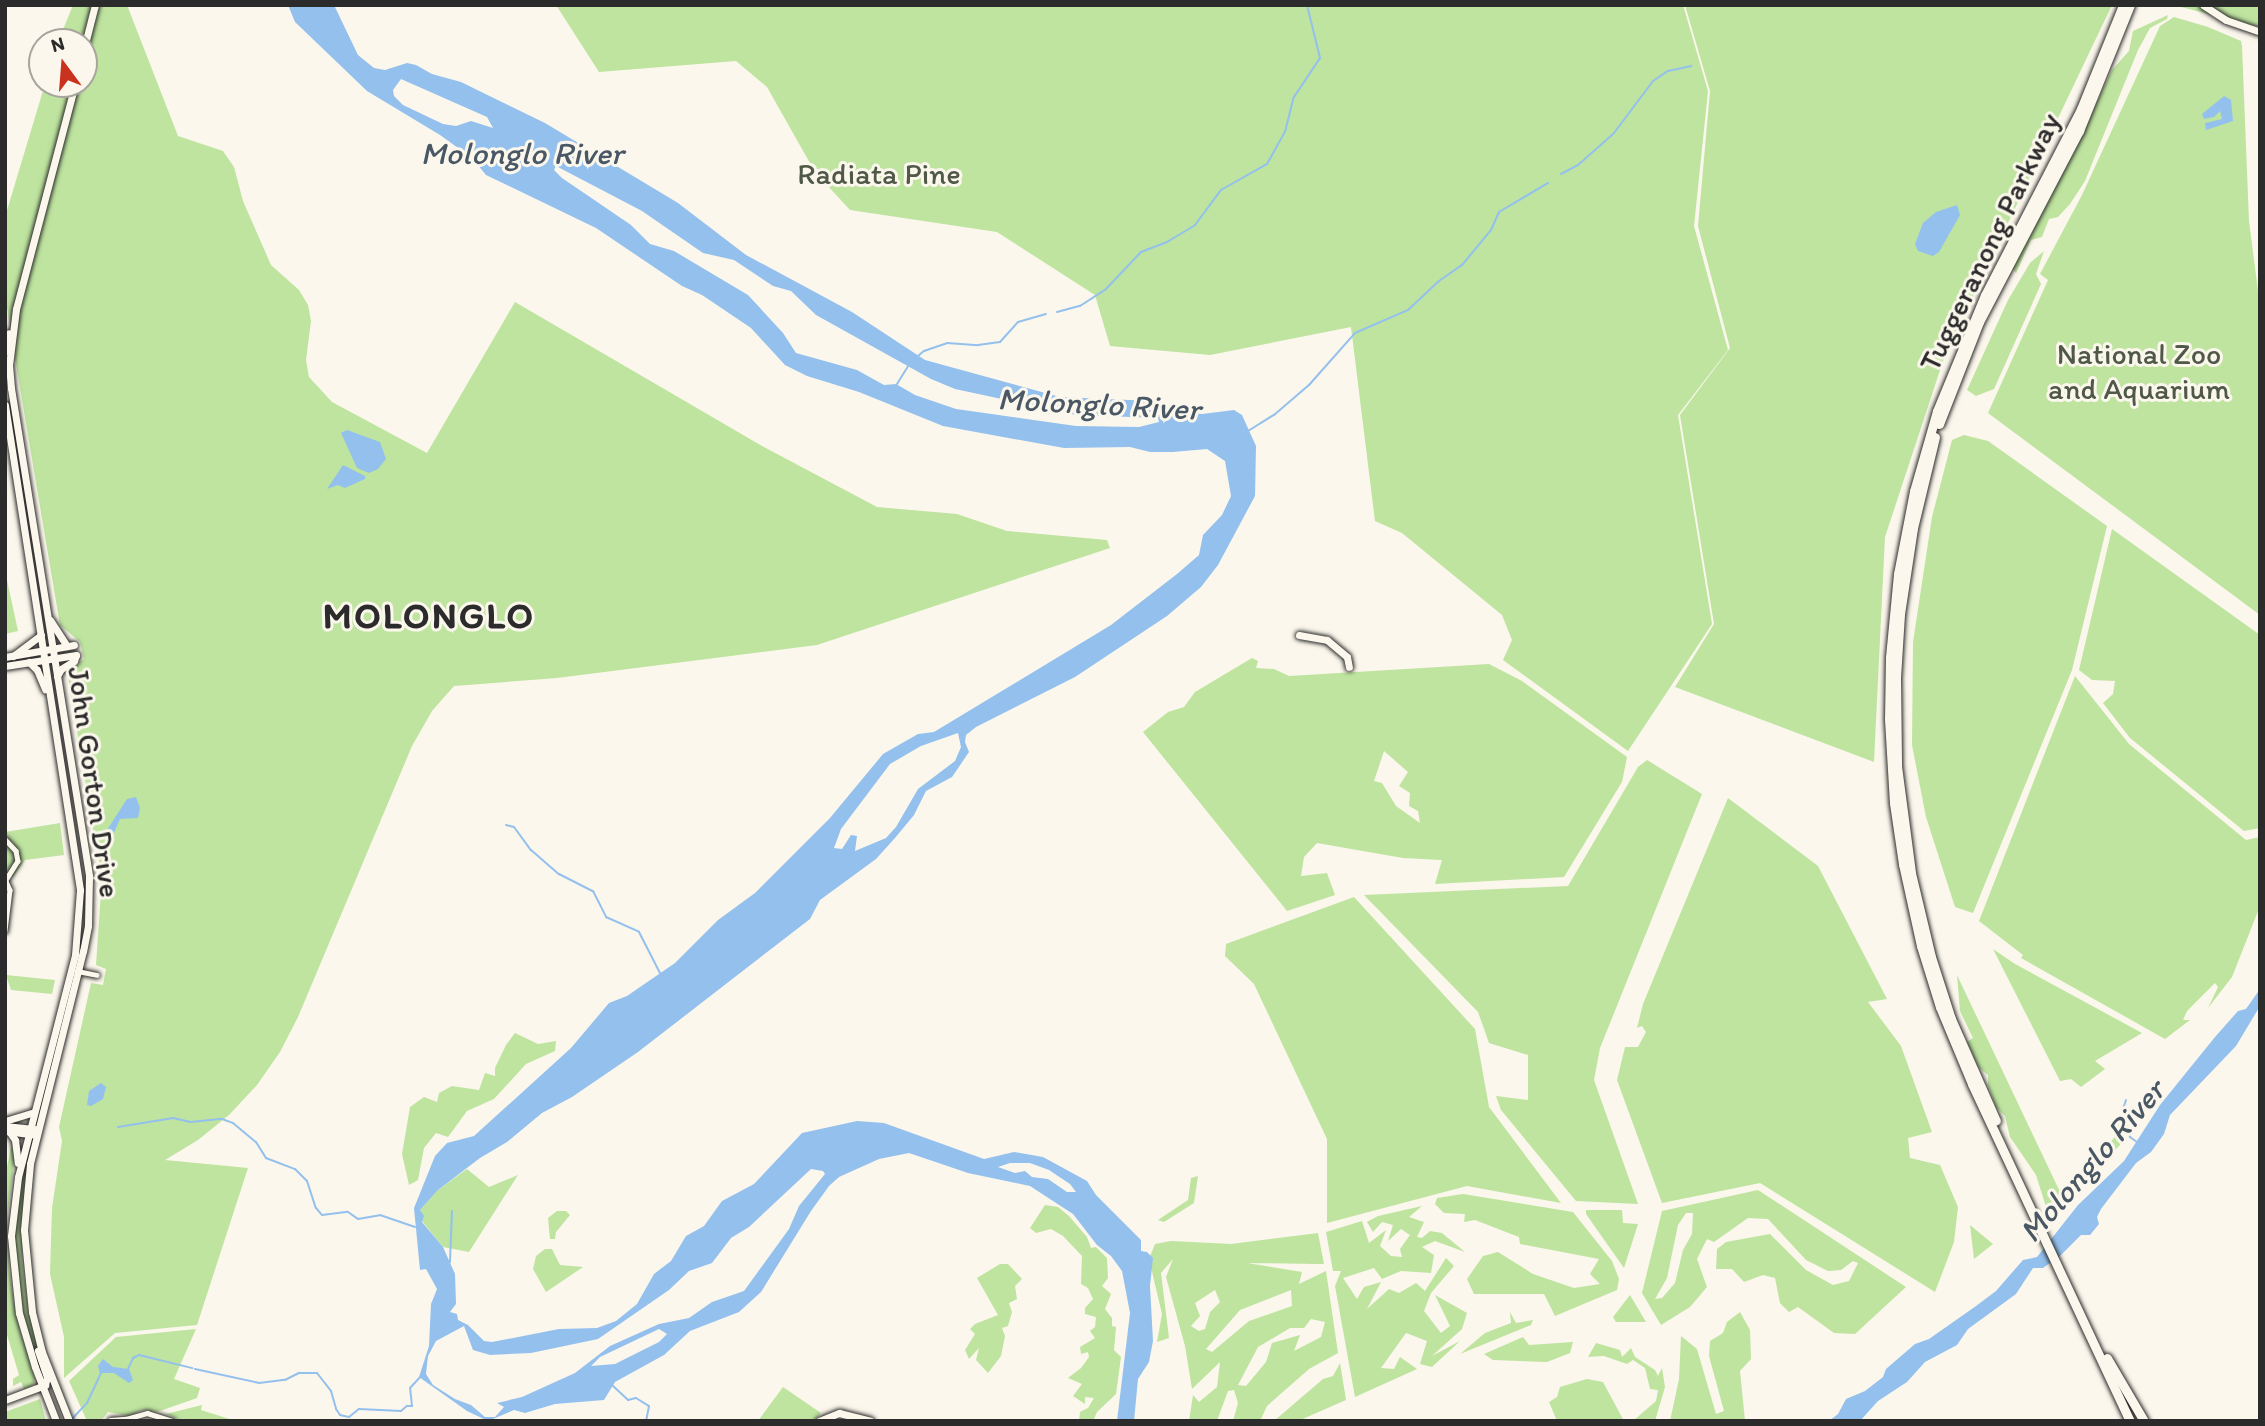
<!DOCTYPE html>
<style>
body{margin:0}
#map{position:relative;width:2265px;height:1426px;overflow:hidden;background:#fbf7ec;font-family:Itim,sans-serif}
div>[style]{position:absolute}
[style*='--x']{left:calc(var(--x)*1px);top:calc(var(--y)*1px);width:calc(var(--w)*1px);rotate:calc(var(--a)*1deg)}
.green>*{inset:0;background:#bee49f}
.water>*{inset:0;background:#94c0ee}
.stream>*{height:2px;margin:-1px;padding:0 1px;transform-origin:1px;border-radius:1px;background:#94c0ee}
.roads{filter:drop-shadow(0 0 2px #2b2b2b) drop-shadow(0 0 2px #2b2b2b)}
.street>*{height:4.5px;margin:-2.25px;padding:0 2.25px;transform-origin:2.25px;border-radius:2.25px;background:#fbf7ec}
.secondary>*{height:7px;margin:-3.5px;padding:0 3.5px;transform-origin:3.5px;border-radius:3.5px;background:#fbf7ec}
.primary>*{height:7px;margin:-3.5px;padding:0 3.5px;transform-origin:3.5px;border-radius:3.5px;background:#fbf7ec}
.highway>*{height:9px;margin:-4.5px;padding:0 4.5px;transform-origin:4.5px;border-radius:4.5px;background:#fbf7ec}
span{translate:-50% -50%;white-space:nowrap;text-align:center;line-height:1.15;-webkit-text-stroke:6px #fbf7ec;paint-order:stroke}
.park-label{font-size:30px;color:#505948}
.street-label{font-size:30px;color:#2b2b2b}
.water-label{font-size:32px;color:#4a5866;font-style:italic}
.district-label{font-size:37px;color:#2b2b2b;font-weight:700;letter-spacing:2px}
.frame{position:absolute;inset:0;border:7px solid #2b2b2b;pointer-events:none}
.north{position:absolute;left:28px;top:28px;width:70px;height:70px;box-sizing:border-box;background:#fbf7ec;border:2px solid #a8a59f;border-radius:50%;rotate:344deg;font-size:19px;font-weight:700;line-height:28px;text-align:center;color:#2b2b2b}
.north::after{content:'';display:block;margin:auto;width:24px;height:32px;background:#c8321e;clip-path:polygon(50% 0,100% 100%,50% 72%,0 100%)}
</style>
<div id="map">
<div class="green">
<i style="clip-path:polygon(73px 5px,127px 5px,178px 136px,223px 151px,234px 167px,243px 201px,271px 265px,299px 290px,308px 305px,311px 321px,306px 360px,309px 377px,332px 402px,427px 453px,515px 302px,762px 446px,877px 507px,957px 514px,1007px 531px,1107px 540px,1110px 548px,817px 645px,557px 678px,454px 686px,432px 711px,412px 746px,298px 1017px,280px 1052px,257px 1085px,229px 1115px,198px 1140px,165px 1160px,248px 1168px,197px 1325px,115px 1333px,64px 1378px,64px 1337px,50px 1274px,52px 1208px,62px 1141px,59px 1127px,91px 983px,103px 985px,106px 969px,96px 965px,102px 877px,91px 818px,102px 814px,98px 795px,88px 798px,67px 670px,84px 659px,80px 642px,60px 625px,15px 358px,5px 295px,5px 217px,45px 84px,84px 84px,84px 42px,58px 42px)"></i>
<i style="clip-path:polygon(556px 5px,1683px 5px,1708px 91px,1694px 226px,1728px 350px,1678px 415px,1712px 624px,1628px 751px,1503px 660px,1512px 640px,1502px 615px,1402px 533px,1375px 521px,1351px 327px,1210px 355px,1110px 346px,1095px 295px,997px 232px,850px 210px,815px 172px,767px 87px,736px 61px,599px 72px)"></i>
<i style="clip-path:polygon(1685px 5px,2112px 5px,1945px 355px,1885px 537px,1874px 762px,1675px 687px,1714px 624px,1680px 415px,1730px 348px,1698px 226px,1710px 91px)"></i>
<i style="clip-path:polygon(2173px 5px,2260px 5px,2260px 27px)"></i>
<i style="clip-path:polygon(2168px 15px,2167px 19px,2150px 28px,2138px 50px,2085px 181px,2070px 204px,2058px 217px,2049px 219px,2042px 237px,2031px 240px,2016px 273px,2011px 267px,2070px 159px,2112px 70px,2129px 51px,2133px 31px)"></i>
<i style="clip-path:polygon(2174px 17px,2208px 27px,2241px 41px,2242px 46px,2249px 221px,2260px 306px,2260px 615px,1988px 413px,2048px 280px,2040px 274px,2082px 195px,2160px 26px)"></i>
<i style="clip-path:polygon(2044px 251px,2036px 274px,2041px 284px,1994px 389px,1976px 396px,1967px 390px,2008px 300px,2030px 263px)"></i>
<i style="clip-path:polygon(1964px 435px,1988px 441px,2107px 526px,2072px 670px,1973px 913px,1955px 907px,1926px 817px,1912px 745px,1913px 642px,1932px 517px,1952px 440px)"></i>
<i style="clip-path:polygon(2112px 529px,2260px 635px,2260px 828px,2244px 831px,2130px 738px,2103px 703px,2113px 694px,2115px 681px,2092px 680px,2079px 670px)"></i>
<i style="clip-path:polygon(5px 571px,18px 631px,5px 634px)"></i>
<i style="clip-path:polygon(evenodd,1252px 658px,1258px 661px,1256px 668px,1274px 669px,1289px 676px,1489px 664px,1522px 681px,1627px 757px,1622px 782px,1564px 877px,1435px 884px,1442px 860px,1403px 858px,1317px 843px,1304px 857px,1301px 876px,1327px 873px,1335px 895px,1287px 911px,1143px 732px,1168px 712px,1184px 707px,1195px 692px,1252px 658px,1384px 751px,1408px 772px,1399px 786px,1410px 793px,1409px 806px,1418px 811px,1420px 823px,1396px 806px,1382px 783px,1374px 781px,1384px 751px)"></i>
<i style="clip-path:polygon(2075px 676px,2129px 744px,2246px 840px,2260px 837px,2260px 906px,2232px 977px,2208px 1008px,2218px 987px,2215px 983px,2187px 1011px,2183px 1020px,2190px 1020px,2165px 1039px,2021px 958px,2023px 955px,1979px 921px)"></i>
<i style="clip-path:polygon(1647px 760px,1702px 794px,1600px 1048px,1594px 1080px,1638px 1204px,1576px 1201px,1501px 1110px,1496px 1096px,1528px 1100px,1528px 1055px,1489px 1043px,1478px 1012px,1364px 895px,1568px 886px,1638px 767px)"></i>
<i style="clip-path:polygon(1728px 798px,1818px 866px,1887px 999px,1868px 1002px,1901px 1046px,1932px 1132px,1908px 1138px,1910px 1158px,1940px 1165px,1958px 1207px,1954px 1242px,1935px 1292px,1760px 1183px,1662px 1203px,1617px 1080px,1625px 1047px,1638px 1047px,1646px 1032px,1642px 1026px,1637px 1028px,1643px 1004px)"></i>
<i style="clip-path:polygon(60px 823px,64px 855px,25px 860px,13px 877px,5px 871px,5px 832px)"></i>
<i style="clip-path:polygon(1354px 897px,1475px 1029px,1489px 1107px,1561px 1203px,1467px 1186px,1327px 1223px,1327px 1139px,1254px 984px,1225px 956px,1226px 944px)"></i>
<i style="clip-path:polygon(1993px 949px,2015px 964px,2142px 1033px,2095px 1061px,2105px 1069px,2081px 1087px,2071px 1079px,2060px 1081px)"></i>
<i style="clip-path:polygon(6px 975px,55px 980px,52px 994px,11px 990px)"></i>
<i style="clip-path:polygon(1957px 975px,2061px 1194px,2047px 1210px,2036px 1175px,2010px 1137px,2005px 1116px,1996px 1107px,1988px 1085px,1988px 1075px,1979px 1068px,1967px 1042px,1973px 1038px,1960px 1011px)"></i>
<i style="clip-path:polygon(515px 1033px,538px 1044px,556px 1041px,555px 1051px,526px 1064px,494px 1099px,467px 1111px,448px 1137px,436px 1133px,424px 1148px,418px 1180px,409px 1185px,402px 1154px,410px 1107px,424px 1097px,437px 1102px,439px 1093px,452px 1086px,479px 1090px,485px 1073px,495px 1076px,495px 1068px,506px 1045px)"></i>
<i style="clip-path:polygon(2118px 1125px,2123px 1125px,2120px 1145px,2103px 1163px,2097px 1156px,2114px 1138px)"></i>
<i style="clip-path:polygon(12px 1141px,15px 1153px,8px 1212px,9px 1270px,16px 1316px,35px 1379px,33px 1385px,24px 1389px,21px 1382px,13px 1386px,13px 1379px,19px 1375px,5px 1328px,5px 1178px)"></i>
<i style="clip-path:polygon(28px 1144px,32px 1145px,24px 1189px,22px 1259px,28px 1308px,45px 1376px,43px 1382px,23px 1319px,14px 1237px,15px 1205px)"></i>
<i style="clip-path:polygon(467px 1169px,489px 1187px,518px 1175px,469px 1252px,443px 1247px,422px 1221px,420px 1210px,438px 1190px)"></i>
<i style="clip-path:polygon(1198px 1176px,1194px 1203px,1164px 1222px,1158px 1220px,1188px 1200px,1191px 1178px)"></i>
<i style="clip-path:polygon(evenodd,1758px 1190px,1906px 1287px,1855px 1334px,1834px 1333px,1798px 1307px,1789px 1312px,1780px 1303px,1775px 1278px,1763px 1275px,1744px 1282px,1732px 1269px,1716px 1269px,1717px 1249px,1726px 1242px,1770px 1234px,1806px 1270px,1833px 1285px,1849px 1281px,1858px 1263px,1853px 1261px,1841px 1270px,1828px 1271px,1806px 1260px,1768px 1219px,1748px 1218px,1714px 1242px,1707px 1239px,1697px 1259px,1707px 1287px,1690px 1307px,1661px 1325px,1642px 1293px,1662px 1211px,1758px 1190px,1686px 1213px,1693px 1213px,1692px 1234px,1683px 1250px,1675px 1283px,1662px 1298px,1655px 1299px,1667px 1278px,1678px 1225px,1686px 1213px)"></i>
<i style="clip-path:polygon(1463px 1194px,1573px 1212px,1612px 1261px,1619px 1279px,1617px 1290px,1555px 1316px,1544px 1294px,1474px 1294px,1467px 1279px,1483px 1256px,1498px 1252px,1533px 1274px,1574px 1288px,1600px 1284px,1590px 1274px,1599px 1259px,1520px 1244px,1519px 1237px,1475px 1220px,1464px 1222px,1465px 1214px,1444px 1213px,1435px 1204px,1437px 1198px)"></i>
<i style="clip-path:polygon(1045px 1205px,1058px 1207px,1069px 1216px,1087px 1237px,1091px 1248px,1096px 1247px,1107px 1258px,1108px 1278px,1102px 1286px,1111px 1294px,1105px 1309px,1112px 1318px,1112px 1326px,1116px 1327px,1114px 1350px,1121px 1357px,1116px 1394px,1097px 1412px,1093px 1421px,1079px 1421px,1080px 1412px,1088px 1408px,1094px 1398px,1085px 1397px,1085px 1404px,1073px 1396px,1082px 1384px,1068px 1378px,1081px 1368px,1089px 1357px,1088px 1352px,1081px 1354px,1080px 1347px,1095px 1338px,1090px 1331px,1095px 1327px,1096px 1317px,1085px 1314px,1085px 1308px,1093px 1299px,1088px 1288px,1081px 1284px,1082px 1256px,1063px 1236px,1051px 1229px,1036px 1233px,1030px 1228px)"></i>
<i style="clip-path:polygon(1422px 1206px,1409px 1217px,1424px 1222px,1417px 1237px,1422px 1238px,1430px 1231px,1442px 1233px,1465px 1252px,1435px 1241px,1422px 1247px,1434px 1255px,1431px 1273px,1401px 1271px,1382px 1279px,1374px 1268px,1343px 1278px,1357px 1299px,1364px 1287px,1381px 1282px,1367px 1309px,1389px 1289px,1399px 1293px,1416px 1283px,1425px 1291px,1446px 1258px,1454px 1266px,1431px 1293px,1424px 1311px,1441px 1333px,1450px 1326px,1435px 1295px,1467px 1313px,1462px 1329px,1432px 1356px,1460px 1341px,1432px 1367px,1420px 1364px,1427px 1341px,1406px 1333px,1381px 1368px,1394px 1369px,1400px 1357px,1417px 1369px,1355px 1397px,1335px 1286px,1341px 1271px,1333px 1271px,1326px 1232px,1362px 1221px,1369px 1243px,1386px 1230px,1380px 1246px,1391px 1256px,1402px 1257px,1400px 1249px,1410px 1235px,1401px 1229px,1388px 1241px,1393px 1225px,1382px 1222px,1373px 1232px,1367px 1222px,1378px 1216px)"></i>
<i style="clip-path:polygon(1586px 1210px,1622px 1210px,1623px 1223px,1638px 1224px,1624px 1268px,1586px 1214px)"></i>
<i style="clip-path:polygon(557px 1211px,566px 1211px,570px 1215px,556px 1232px,555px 1239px,550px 1239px,548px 1218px)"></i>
<i style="clip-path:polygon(1970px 1225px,1993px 1244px,1974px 1259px)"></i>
<i style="clip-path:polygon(evenodd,1318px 1233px,1324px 1264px,1247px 1263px,1302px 1272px,1299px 1284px,1326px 1271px,1338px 1353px,1309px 1369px,1267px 1406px,1260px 1421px,1233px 1421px,1238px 1403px,1234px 1390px,1228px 1391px,1217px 1421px,1189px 1421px,1193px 1395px,1199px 1402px,1217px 1387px,1220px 1362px,1192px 1389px,1185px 1346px,1166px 1277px,1173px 1259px,1161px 1273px,1169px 1338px,1157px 1342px,1162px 1314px,1149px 1259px,1155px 1244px,1171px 1241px,1231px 1244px,1318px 1233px,1215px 1290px,1220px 1302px,1210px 1312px,1205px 1329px,1199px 1331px,1191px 1326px,1200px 1316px,1195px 1303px,1215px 1290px,1318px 1233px,1291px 1290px,1292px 1306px,1249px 1321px,1212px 1352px,1206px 1349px,1240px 1310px,1291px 1290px,1318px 1233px,1311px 1319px,1325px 1322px,1321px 1337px,1294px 1351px,1300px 1335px,1272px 1343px,1266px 1362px,1246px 1386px,1238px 1385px,1258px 1347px,1290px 1328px,1304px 1328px,1311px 1319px)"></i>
<i style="clip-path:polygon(545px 1249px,552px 1249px,560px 1265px,583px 1267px,546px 1292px,533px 1269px,536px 1256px)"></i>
<i style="clip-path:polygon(1000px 1264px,1008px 1264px,1022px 1279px,1015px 1286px,1017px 1299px,1009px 1303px,1012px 1312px,1008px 1326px,1002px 1328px,1005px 1336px,1001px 1356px,988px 1373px,976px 1360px,979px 1348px,969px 1359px,965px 1350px,975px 1334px,970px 1329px,975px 1324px,998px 1315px,977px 1278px)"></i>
<i style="clip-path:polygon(1630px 1295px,1646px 1322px,1616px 1322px,1613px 1317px)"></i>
<i style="clip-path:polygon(1510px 1312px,1516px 1323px,1533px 1320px,1531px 1325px,1460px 1354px,1485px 1333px,1511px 1323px)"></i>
<i style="clip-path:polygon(1740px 1312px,1750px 1330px,1751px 1359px,1740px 1371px,1745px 1421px,1670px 1421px,1679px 1379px,1681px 1336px,1697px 1349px,1716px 1414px,1724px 1411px,1709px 1356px,1710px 1341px,1723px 1333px,1727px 1322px)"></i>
<i style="clip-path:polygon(196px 1329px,174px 1379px,200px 1388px,197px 1398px,157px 1412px,142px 1410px,129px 1416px,108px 1412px,101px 1421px,87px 1421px,69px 1381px,116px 1337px)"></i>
<i style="clip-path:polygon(1523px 1337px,1529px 1345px,1573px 1342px,1570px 1353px,1547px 1362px,1493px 1360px,1484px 1354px)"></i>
<i style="clip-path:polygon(1596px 1343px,1620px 1350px,1622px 1357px,1631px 1348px,1635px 1357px,1655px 1370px,1658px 1376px,1662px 1368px,1665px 1387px,1655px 1421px,1633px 1421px,1656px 1401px,1658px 1390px,1650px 1389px,1645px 1368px,1633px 1360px,1627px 1364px,1604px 1356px,1588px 1357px)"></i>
<i style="clip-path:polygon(1340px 1363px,1346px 1400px,1298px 1421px,1274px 1421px,1323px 1379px,1333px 1376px)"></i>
<i style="clip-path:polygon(1587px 1379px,1603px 1382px,1624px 1421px,1557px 1421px,1549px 1402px,1557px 1397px,1560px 1387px)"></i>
<i style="clip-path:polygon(783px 1387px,821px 1413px,814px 1421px,758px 1421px)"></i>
<i style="clip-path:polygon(40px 1399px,46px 1421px,5px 1421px,5px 1412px)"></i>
<i style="clip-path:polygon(202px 1405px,201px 1410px,236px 1421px,183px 1421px,166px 1414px)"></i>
</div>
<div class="water">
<i style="clip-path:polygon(evenodd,288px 5px,334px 5px,358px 55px,374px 68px,385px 70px,407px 63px,416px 65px,432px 74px,461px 82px,545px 123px,678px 203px,746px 255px,852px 312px,925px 360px,1060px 397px,1152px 401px,1163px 404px,1172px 412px,1202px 414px,1234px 410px,1242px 415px,1256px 446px,1255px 496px,1218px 565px,1201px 587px,1167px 616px,1075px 677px,976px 727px,966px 735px,965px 742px,969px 752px,952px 777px,926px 791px,914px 815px,895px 838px,876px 859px,820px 900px,810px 919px,638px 1052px,572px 1097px,542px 1113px,507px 1142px,480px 1158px,438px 1190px,420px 1210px,424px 1216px,422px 1222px,443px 1247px,455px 1274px,456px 1304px,450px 1312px,457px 1314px,458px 1320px,468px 1325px,484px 1341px,492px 1342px,559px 1329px,597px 1328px,616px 1321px,637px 1304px,654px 1274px,671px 1261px,686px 1236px,704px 1226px,722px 1201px,754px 1184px,802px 1133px,857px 1121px,884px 1123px,984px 1159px,1014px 1152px,1043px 1157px,1087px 1181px,1096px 1195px,1141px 1240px,1141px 1251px,1147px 1252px,1153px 1258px,1150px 1286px,1153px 1341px,1149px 1362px,1138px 1379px,1134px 1421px,1117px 1421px,1130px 1313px,1122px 1271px,1111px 1256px,1097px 1245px,1073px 1214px,1030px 1186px,968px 1173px,909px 1153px,879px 1159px,839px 1177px,829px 1186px,811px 1211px,761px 1292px,739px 1312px,690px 1331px,664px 1355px,615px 1382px,604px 1400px,555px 1404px,525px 1413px,514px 1410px,488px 1421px,467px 1411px,419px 1377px,429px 1346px,431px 1304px,437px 1289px,426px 1269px,420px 1270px,414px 1208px,435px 1156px,447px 1143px,474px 1136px,571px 1048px,609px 1003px,627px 996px,675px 963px,718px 920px,755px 893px,830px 818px,883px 754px,918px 734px,934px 732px,1111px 625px,1177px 574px,1199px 555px,1203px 535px,1222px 515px,1231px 496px,1225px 461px,1207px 449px,1173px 452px,1150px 452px,1130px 447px,1064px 448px,943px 426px,859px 392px,807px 376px,785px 365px,751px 328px,702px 295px,682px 286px,596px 228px,486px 175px,472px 158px,440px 135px,367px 91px,295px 22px,288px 5px,401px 79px,487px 117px,493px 128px,471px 121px,456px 126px,443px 124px,403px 105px,394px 96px,393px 90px,401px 79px,288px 5px,556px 166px,642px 211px,703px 253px,734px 260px,773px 286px,791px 291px,816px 315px,931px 379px,955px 389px,1076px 415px,1158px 418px,1159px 422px,1139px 427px,1076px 426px,956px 409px,915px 395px,896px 384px,884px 385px,857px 370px,796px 353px,783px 333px,748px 295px,674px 251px,650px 244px,631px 225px,562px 178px,554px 170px,556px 166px,288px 5px,958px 733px,961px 747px,955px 761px,918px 789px,896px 827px,886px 838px,855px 851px,857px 836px,851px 835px,842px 849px,834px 848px,841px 829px,890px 764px,921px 746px,958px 733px,288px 5px,1010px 1163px,1030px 1163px,1049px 1170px,1070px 1184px,1076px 1192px,1067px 1192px,1048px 1179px,1032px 1177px,1025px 1171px,1015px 1173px,998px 1167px,1010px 1163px,288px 5px,811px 1169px,823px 1171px,825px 1174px,799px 1206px,789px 1229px,744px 1291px,712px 1302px,689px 1318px,659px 1324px,610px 1346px,575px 1373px,522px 1397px,497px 1403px,504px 1407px,495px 1417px,485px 1417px,471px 1405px,455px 1399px,433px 1385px,426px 1374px,428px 1356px,436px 1341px,464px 1326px,473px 1350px,490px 1355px,531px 1353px,598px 1339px,669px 1290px,689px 1271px,712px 1263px,731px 1238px,749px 1227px,811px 1169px,288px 5px,659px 1329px,667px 1334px,659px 1342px,615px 1364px,591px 1366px,600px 1357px,659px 1329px)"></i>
<i style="clip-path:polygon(2224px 96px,2231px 100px,2233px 121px,2206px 130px,2205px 123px,2222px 119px,2220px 111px,2214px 117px,2204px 119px,2202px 114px)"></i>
<i style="clip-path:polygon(1957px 205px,1960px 215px,1939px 252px,1933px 256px,1918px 251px,1915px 244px,1923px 223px,1936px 212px)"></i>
<i style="clip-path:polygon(347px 430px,380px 442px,386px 459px,378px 469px,369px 473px,357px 468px,341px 433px)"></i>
<i style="clip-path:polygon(343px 465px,365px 476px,365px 479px,345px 488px,338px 485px,327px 489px)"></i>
<i style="clip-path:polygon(136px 797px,140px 808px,138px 818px,120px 819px,113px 835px,106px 838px,107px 830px,127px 799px)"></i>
<i style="clip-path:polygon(2260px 989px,2260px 1006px,2236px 1046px,2170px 1115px,2164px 1134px,2151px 1152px,2136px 1163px,2101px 1209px,2097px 1217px,2099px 1224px,2090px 1235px,2081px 1235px,2061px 1255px,2043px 1268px,2033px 1268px,2016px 1294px,1968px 1329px,1957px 1345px,1925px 1362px,1907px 1382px,1878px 1401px,1860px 1421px,1829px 1421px,1838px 1414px,1846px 1399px,1865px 1391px,1883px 1377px,1886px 1369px,1915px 1344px,1929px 1339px,1976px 1306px,1996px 1291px,2023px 1260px,2037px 1257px,2078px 1205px,2124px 1161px,2160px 1105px,2215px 1037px,2238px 1011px,2246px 1009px)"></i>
<i style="clip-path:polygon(101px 1083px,106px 1087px,103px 1099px,91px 1106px,87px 1105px,89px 1091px)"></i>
<i style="clip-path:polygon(103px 1359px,113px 1367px,129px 1369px,133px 1380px,129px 1383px,114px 1373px,100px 1373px,98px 1366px)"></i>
</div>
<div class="stream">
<i style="--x:1561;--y:174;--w:19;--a:-28"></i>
<i style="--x:1578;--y:165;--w:48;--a:-41.6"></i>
<i style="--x:1614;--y:133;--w:65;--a:-53.1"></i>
<i style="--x:1653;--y:81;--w:18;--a:-34"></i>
<i style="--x:1668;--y:71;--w:24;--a:-12"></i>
<i style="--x:1057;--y:312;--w:24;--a:-15"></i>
<i style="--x:1080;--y:306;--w:31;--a:-33"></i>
<i style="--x:1106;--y:289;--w:51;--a:-46.6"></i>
<i style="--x:1141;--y:252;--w:28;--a:-21"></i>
<i style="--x:1167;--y:242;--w:33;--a:-31"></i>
<i style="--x:1195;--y:225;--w:44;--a:-53.4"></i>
<i style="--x:1221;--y:190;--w:53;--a:-29.5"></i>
<i style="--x:1267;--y:164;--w:37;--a:-61"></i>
<i style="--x:1285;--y:132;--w:36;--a:-76"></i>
<i style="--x:1294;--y:97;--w:47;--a:-56.3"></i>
<i style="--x:1320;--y:58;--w:55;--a:-103.8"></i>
<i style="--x:918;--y:356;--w:8;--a:-40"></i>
<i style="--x:924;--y:351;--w:24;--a:-19"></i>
<i style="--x:947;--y:343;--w:31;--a:4"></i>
<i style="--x:978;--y:345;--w:22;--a:-8"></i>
<i style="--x:1000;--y:342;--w:27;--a:-48"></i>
<i style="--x:1018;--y:322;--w:29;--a:-16"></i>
<i style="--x:897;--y:384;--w:22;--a:-58"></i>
<i style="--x:1248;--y:431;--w:31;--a:-32"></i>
<i style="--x:1274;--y:415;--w:46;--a:-40.6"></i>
<i style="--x:1309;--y:385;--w:69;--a:-48.5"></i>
<i style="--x:1355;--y:333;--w:58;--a:-23.5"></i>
<i style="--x:1408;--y:310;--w:42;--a:-43.1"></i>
<i style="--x:1439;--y:281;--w:28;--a:-35"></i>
<i style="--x:1462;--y:265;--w:45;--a:-50.4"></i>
<i style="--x:1491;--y:230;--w:20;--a:-66"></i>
<i style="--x:1499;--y:212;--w:57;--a:-30.6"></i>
<i style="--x:506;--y:825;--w:8;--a:14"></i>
<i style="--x:514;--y:827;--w:29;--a:54"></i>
<i style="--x:531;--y:850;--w:37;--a:41"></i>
<i style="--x:559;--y:874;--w:38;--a:27"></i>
<i style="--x:593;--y:891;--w:29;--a:63"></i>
<i style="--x:606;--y:917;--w:36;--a:24"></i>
<i style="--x:639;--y:932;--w:46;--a:62.9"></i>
<i style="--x:2126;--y:1100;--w:9;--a:108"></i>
<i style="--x:2123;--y:1109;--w:29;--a:76"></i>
<i style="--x:2130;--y:1137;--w:9;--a:36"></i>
<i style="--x:118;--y:1127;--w:56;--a:-9.3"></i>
<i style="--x:173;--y:1118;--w:18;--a:13"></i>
<i style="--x:191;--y:1122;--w:31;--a:-6"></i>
<i style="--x:222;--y:1119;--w:12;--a:20"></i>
<i style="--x:233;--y:1123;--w:30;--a:40"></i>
<i style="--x:256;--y:1142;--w:19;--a:58"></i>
<i style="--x:266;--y:1158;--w:31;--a:21"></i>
<i style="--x:295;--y:1169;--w:17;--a:45"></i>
<i style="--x:307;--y:1181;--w:28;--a:72"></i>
<i style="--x:316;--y:1208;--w:9;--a:49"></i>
<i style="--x:322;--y:1215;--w:26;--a:-7"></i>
<i style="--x:348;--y:1212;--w:12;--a:35"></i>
<i style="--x:358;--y:1219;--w:22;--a:-10"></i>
<i style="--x:380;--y:1215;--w:37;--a:19"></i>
<i style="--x:450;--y:1262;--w:51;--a:-87.8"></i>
<i style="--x:195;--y:1369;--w:66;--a:12.3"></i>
<i style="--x:259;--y:1383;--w:26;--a:-7"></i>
<i style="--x:285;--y:1380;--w:16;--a:-27"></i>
<i style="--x:299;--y:1373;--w:18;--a:0"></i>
<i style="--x:317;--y:1373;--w:23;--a:52"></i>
<i style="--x:331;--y:1391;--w:19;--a:74"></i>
<i style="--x:336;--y:1409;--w:7;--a:56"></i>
<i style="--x:340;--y:1415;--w:9;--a:13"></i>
<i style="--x:349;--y:1417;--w:13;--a:-39"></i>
<i style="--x:359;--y:1409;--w:42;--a:2.7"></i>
<i style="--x:401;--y:1411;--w:8;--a:-40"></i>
<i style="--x:407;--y:1406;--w:5;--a:0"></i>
<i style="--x:412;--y:1406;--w:18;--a:-96"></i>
<i style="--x:410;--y:1388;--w:16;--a:-47"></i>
<i style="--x:127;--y:1371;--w:14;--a:-65"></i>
<i style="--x:133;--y:1358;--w:7;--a:-27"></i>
<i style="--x:139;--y:1355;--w:55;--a:13.8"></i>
<i style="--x:612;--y:1385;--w:22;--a:43"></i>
<i style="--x:628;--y:1400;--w:8;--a:-14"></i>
<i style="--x:636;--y:1398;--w:15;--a:32"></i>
<i style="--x:649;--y:1406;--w:15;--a:101"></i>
<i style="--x:72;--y:1419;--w:22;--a:-47"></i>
<i style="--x:87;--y:1403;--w:35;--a:-65"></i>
</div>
<div class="roads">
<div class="street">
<i style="--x:5;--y:839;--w:16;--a:47"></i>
<i style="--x:16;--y:851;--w:10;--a:79"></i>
<i style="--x:18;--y:861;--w:22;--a:122"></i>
<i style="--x:5;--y:879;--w:12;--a:66"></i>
<i style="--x:10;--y:890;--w:41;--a:97"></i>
<i style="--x:77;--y:971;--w:20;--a:11"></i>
<i style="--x:110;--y:1420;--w:16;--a:-4"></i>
<i style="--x:126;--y:1419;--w:22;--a:-16"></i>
<i style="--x:147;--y:1413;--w:27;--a:17"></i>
</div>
<div class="secondary">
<i style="--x:2203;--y:5;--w:27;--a:33"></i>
<i style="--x:2226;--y:20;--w:36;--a:19"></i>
<i style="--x:84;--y:48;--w:44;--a:-75.7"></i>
<i style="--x:16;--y:309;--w:233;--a:-75.3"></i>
<i style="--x:1299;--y:635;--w:28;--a:10"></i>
<i style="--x:1327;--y:640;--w:26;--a:40"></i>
<i style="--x:1347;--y:657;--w:10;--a:79"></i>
<i style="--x:5;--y:657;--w:70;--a:-9.9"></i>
<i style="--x:5;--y:666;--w:72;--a:-8.8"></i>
<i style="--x:5;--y:1126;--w:31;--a:6"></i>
<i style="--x:5;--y:1131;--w:31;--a:7"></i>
<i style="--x:5;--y:1400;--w:43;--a:-20.6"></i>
<i style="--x:45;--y:1385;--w:8;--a:-76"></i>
<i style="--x:47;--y:1377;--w:28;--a:-109"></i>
<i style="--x:819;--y:1421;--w:22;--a:-22"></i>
<i style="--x:839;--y:1413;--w:32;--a:14"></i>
</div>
<div class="primary">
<i style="--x:16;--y:309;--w:56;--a:97.1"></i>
<i style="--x:9;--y:365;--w:23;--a:85"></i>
<i style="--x:11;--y:388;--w:495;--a:80.9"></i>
<i style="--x:89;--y:877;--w:49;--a:91.2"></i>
<i style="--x:88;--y:926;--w:25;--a:101"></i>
<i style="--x:83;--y:951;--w:219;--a:104"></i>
<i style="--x:30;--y:1164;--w:66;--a:95.2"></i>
<i style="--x:24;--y:1230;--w:82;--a:84.4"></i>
<i style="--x:32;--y:1312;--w:41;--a:76"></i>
<i style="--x:42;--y:1352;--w:74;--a:68.6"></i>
<i style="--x:5;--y:352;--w:19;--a:-78"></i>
<i style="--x:5;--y:405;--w:491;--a:81.2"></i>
<i style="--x:80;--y:890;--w:65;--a:94.4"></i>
<i style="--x:75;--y:955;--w:229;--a:104.4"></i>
<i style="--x:18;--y:1177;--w:59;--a:96.8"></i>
<i style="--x:11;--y:1236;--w:77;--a:84.1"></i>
<i style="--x:19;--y:1313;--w:56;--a:73.5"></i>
<i style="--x:35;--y:1367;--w:58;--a:68.7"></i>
<i style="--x:50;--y:620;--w:31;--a:57"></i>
<i style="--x:13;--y:656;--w:35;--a:-37"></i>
<i style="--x:29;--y:662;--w:11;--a:45"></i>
<i style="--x:37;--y:670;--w:21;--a:67"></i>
<i style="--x:57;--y:676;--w:8;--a:-60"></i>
<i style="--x:61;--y:669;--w:15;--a:-32"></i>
<i style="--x:74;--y:661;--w:6;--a:-72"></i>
<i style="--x:5;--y:1121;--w:30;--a:-17"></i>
<i style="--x:9;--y:1131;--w:11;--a:56"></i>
<i style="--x:15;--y:1140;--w:23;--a:83"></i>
</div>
<div class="highway">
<i style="--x:2123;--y:5;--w:112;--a:112"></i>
<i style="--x:2081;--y:109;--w:209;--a:117.3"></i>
<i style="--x:1985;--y:295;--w:126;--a:112.5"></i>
<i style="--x:1937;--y:411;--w:83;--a:106"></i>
<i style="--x:1914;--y:491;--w:85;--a:100.9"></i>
<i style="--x:1898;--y:574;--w:83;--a:95.5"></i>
<i style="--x:1890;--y:657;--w:62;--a:90.9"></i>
<i style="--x:1889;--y:719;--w:84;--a:86.6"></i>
<i style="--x:1894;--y:803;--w:62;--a:81.6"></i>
<i style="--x:1903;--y:864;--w:84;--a:77.6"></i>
<i style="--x:1921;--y:946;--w:64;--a:72.7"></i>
<i style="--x:1940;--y:1007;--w:83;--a:67.4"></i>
<i style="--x:1972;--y:1084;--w:372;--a:64.9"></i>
<i style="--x:1939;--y:424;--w:110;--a:-68.6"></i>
<i style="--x:1979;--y:322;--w:216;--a:-62.4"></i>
<i style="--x:2079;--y:131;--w:136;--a:-68"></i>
<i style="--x:1935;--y:437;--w:94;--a:103.6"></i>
<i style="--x:1913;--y:528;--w:87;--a:98.6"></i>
<i style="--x:1900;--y:614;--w:64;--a:93.6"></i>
<i style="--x:1896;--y:678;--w:88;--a:89.3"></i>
<i style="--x:1897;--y:766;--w:108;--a:82.5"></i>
<i style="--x:1911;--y:873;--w:86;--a:76.6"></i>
<i style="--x:1931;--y:957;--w:65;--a:72.1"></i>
<i style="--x:1951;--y:1019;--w:111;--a:66.2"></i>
<i style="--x:2107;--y:1358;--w:73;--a:59.6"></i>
</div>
</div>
<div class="park-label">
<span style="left:879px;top:174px">Radiata Pine</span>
<span style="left:2139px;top:371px">National Zoo<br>and Aquarium</span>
</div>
<div class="street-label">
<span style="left:1990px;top:242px;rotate:-64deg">Tuggeranong Parkway</span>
<span style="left:94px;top:782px;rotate:82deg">John Gorton Drive</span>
</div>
<div class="water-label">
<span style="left:522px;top:153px">Molonglo River</span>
<span style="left:1099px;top:404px;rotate:3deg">Molonglo River</span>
<span style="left:2092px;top:1161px;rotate:-49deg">Molonglo River</span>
</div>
<div class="district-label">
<span style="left:429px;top:615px">MOLONGLO</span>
</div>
<div class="frame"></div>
<div class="north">N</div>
</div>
